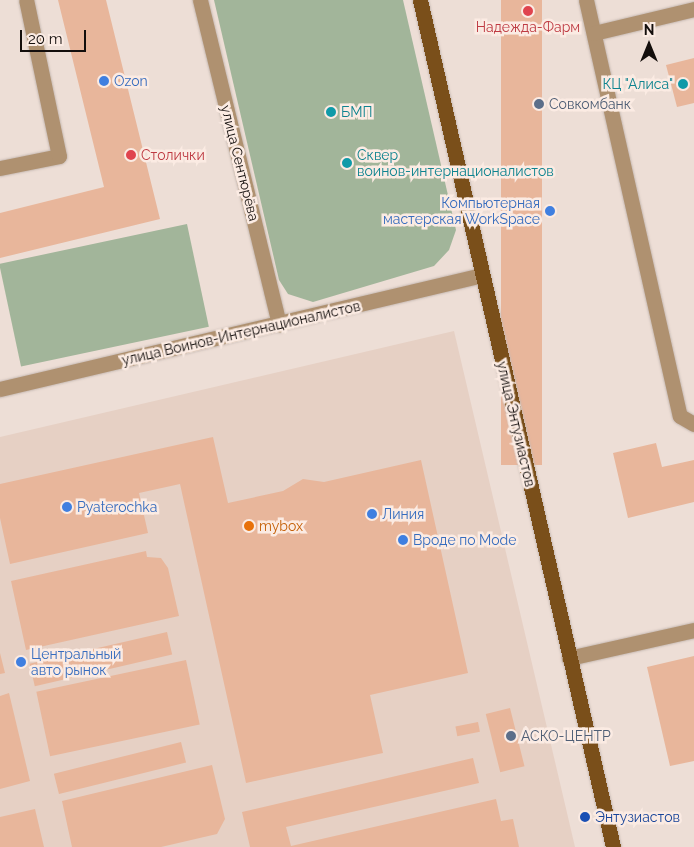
<!DOCTYPE html>
<meta charset="utf-8">
<style>
body{margin:0}
#map{position:relative;width:694px;height:847px;overflow:hidden;background:#edded6;font-family:Raleway,sans-serif}
div>[style]{position:absolute}
[style*='--x']{left:calc(var(--x)*1px);top:calc(var(--y)*1px);width:calc(var(--w)*1px);rotate:calc(var(--a)*1deg)}
.built>*{inset:0;background:#e6d0c4}
.green>*{inset:0;background:#a2b59a;transform-origin:0 0}
.building>*{inset:0;background:#e8b69b;transform-origin:0 0}
.roads{filter:drop-shadow(0 0 1px #c6b9b2) drop-shadow(0 0 1px #c6b9b2)}
.minor>*{height:15px;margin:-7.5px;padding:0 7.5px;transform-origin:7.5px;border-radius:7.5px;background:#af9170}
.major>*{height:15px;margin:-7.5px;padding:0 7.5px;transform-origin:7.5px;border-radius:7.5px;background:#7a4f1a}
.dots>*{width:14px;height:14px;translate:-50% -50%;box-sizing:border-box;border:2px solid #fbebe3;border-radius:50%}
span{translate:-50% -50%;white-space:nowrap;text-align:center;line-height:1.15;-webkit-text-stroke:5px #fbebe3;paint-order:stroke}
.health-label{font-size:14px;color:#be3a42}
.left{translate:0 -50%;text-align:left}
.shop-label{font-size:14px;color:#366cbe}
.right{translate:-100% -50%;text-align:right}
.culture-label{font-size:14px;color:#0d838f}
.service-label{font-size:14px;color:#4e5e75}
.street-label{font-size:14px;color:#130e0c}
.food-label{font-size:14px;color:#c56008}
.transit-label{font-size:14px;color:#164399}
.north{position:absolute;left:624px;top:20px;width:50px;height:50px;-webkit-text-stroke:4px #fbebe3;paint-order:stroke;rotate:0deg;font-size:14px;font-weight:700;line-height:20px;text-align:center;color:#130e0c}
.north::after{content:'';display:block;margin:auto;width:18px;height:22px;background:#130e0c;clip-path:polygon(50% 0,100% 100%,50% 72%,0 100%)}
.scale{position:absolute;left:20px;top:30px;width:66px;height:22px;box-sizing:border-box;border:2px solid #130e0c;border-top:0;padding-left:6px;font-size:15px;line-height:18px;white-space:nowrap;color:#130e0c;-webkit-text-stroke:4px #fbebe3;paint-order:stroke}
</style>
<div id="map">
<div class="built">
<i style="clip-path:polygon(454px 331px,575px 847px,0 847px,0 437px)"></i>
</div>
<div class="green">
<i style="clip-path:polygon(214px 0,403px 0,456px 230px,449px 250px,434px 266px,313px 302px,288px 294px,279px 280px)"></i>
<i style="left:187px;top:224px;width:105px;height:192px;rotate:78deg"></i>
</div>
<div class="building">
<i style="clip-path:polygon(58px 0,106px 0,160px 219px,0 258px,0 213px,104px 187px)"></i>
<i style="left:501px;top:0;width:41px;height:465px"></i>
<i style="clip-path:polygon(694px 58px,694px 103px,677px 107px,666px 65px)"></i>
<i style="clip-path:polygon(213px 437px,228px 503px,283px 491px,303px 479px,324px 482px,421px 460px,468px 673px,370px 695px,383px 753px,246px 783px,180px 484px,139px 493px,148px 533px,10px 564px,0 518px,0 484px)"></i>
<i style="clip-path:polygon(656px 443px,662px 467px,694px 460px,694px 502px,628px 518px,613px 453px)"></i>
<i style="clip-path:polygon(146px 551px,147px 557px,161px 558px,168px 568px,179px 616px,26px 650px,11px 581px)"></i>
<i style="left:167px;top:632px;width:23px;height:141px;rotate:77deg"></i>
<i style="clip-path:polygon(0 653px,5px 673px,0 674px)"></i>
<i style="clip-path:polygon(694px 656px,694px 761px,670px 766px,647px 667px)"></i>
<i style="left:186px;top:660px;width:66px;height:153px;rotate:78deg"></i>
<i style="clip-path:polygon(9px 693px,30px 781px,0 789px,0 696px)"></i>
<i style="left:510px;top:708px;width:60px;height:25px;rotate:76deg"></i>
<i style="left:478px;top:722px;width:10px;height:23px;rotate:79deg"></i>
<i style="left:181px;top:742px;width:21px;height:131px;rotate:76deg"></i>
<i style="clip-path:polygon(473px 758px,479px 783px,286px 827px,291px 846px,496px 799px,501px 821px,513px 819px,519px 847px,250px 847px,242px 812px)"></i>
<i style="clip-path:polygon(212px 765px,225px 819px,217px 834px,161px 847px,72px 847px,62px 801px)"></i>
<i style="clip-path:polygon(35px 809px,44px 847px,0 847px,0 817px)"></i>
</div>
<div class="roads">
<div class="minor">
<i style="--x:200;--y:0;--w:334;--a:76.3"></i>
<i style="--x:586;--y:0;--w:426;--a:77.3"></i>
<i style="--x:680;--y:416;--w:16;--a:30"></i>
<i style="--x:594;--y:33;--w:103;--a:-13.5"></i>
<i style="--x:0;--y:168;--w:60;--a:-11.5"></i>
<i style="--x:59;--y:156;--w:159;--a:-101.9"></i>
<i style="--x:0;--y:389;--w:495;--a:-13.3"></i>
<i style="--x:569;--y:658;--w:128;--a:-12.6"></i>
</div>
<div class="major">
<i style="--x:420;--y:0;--w:869;--a:77.16"></i>
</div>
</div>
<div class="dots">
<i style="left:528px;top:11px;background:#e0444e"></i>
<i style="left:104px;top:81px;background:#3f7fe0"></i>
<i style="left:683px;top:84px;background:#0f9aa8"></i>
<i style="left:539px;top:104px;background:#5c6f8a"></i>
<i style="left:331px;top:112px;background:#0f9aa8"></i>
<i style="left:131px;top:155px;background:#e0444e"></i>
<i style="left:347px;top:163px;background:#0f9aa8"></i>
<i style="left:550px;top:211px;background:#3f7fe0"></i>
<i style="left:67px;top:507px;background:#3f7fe0"></i>
<i style="left:372px;top:514px;background:#3f7fe0"></i>
<i style="left:249px;top:526px;background:#e8710a"></i>
<i style="left:403px;top:540px;background:#3f7fe0"></i>
<i style="left:21px;top:662px;background:#3f7fe0"></i>
<i style="left:511px;top:736px;background:#5c6f8a"></i>
<i style="left:585px;top:817px;background:#1a4fb4"></i>
</div>
<div class="health-label">
<span style="left:528px;top:27px">Надежда-Фарм</span>
<span class="left" style="left:141px;top:155px">Столички</span>
</div>
<div class="shop-label">
<span class="left" style="left:114px;top:81px">Ozon</span>
<span class="right" style="left:540px;top:211px">Компьютерная<br>мастерская WorkSpace</span>
<span class="left" style="left:77px;top:507px">Pyaterochka</span>
<span class="left" style="left:382px;top:514px">Линия</span>
<span class="left" style="left:413px;top:540px">Вроде по Mode</span>
<span class="left" style="left:31px;top:662px">Центральный<br>авто рынок</span>
</div>
<div class="culture-label">
<span class="right" style="left:673px;top:84px">КЦ "Алиса"</span>
<span class="left" style="left:341px;top:112px">БМП</span>
<span class="left" style="left:357px;top:163px">Сквер<br>воинов-интернационалистов</span>
</div>
<div class="service-label">
<span class="left" style="left:549px;top:104px">Совкомбанк</span>
<span class="left" style="left:521px;top:736px">АСКО-ЦЕНТР</span>
</div>
<div class="street-label">
<span style="left:240px;top:163px;rotate:76deg">улица Сентюрёва</span>
<span style="left:241px;top:333px;rotate:-13deg">улица Воинов-Интернационалистов</span>
<span style="left:516px;top:424px;rotate:77deg">улица Энтузиастов</span>
</div>
<div class="food-label">
<span class="left" style="left:259px;top:526px">mybox</span>
</div>
<div class="transit-label">
<span class="left" style="left:595px;top:817px">Энтузиастов</span>
</div>
<div class="north">N</div>
<div class="scale">20 m</div>
</div>
